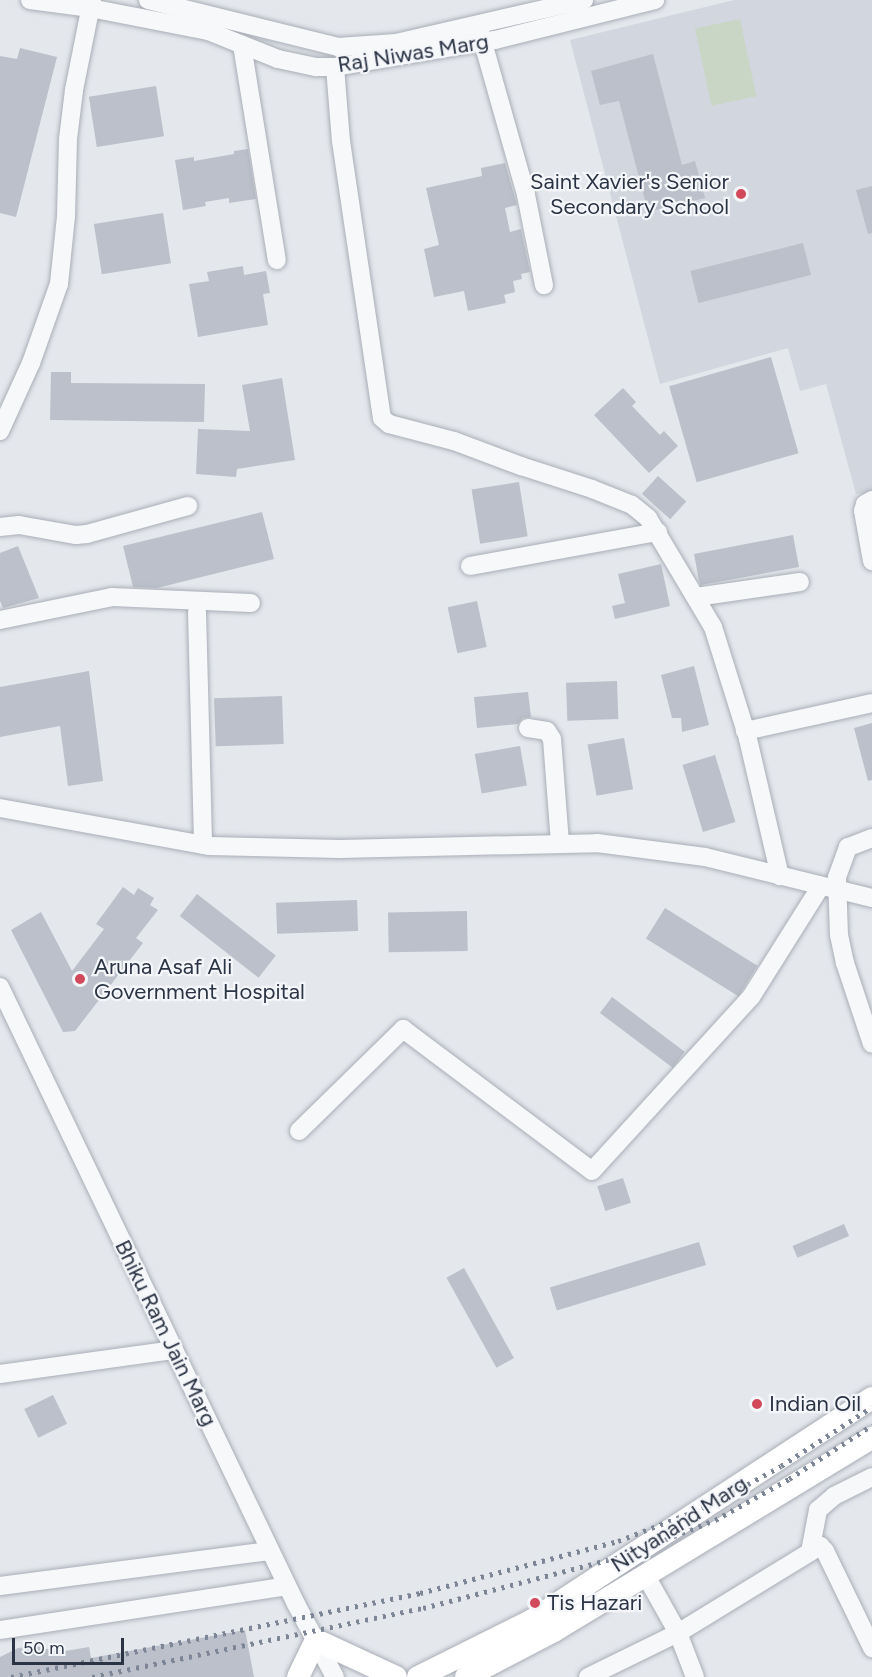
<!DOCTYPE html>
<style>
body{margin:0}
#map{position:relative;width:872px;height:1677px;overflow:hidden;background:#e4e7ec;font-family:Figtree,sans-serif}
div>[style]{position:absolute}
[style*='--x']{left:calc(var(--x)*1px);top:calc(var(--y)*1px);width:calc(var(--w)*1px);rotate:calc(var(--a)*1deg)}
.built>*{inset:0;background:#d2d6de}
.green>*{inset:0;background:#c9d6c5;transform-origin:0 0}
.building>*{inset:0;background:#bbc0ca;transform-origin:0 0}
.roads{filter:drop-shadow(0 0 2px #a9aeb7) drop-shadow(0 0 2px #a9aeb7)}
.minor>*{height:18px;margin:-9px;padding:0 9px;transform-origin:9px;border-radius:9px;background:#f7f8fa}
.major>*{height:22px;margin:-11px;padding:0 11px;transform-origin:11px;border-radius:11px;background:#fff}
.rail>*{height:4.5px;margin-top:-2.25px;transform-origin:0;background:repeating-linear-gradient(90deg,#7d8696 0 3px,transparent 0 9px)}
.dots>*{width:16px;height:16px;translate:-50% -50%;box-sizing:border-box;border:3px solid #f4f6f9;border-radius:50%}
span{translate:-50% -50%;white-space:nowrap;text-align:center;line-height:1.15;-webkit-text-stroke:4.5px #f4f6f9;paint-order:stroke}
.street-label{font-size:22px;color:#2b3445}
.poi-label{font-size:22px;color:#2b3445}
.right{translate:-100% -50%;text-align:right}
.left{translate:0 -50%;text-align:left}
.scale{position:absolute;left:12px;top:1638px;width:112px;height:27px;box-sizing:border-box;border:3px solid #2b3445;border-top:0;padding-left:8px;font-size:18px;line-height:21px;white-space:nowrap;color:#2b3445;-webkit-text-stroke:4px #f4f6f9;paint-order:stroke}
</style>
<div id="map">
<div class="built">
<i style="clip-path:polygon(734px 0,872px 0,872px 492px,856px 494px,826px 384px,800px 391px,788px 348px,660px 384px,570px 40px)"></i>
</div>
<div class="green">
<i style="left:740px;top:19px;width:79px;height:46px;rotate:78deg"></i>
</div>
<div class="building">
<i style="clip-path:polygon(20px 48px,57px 57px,16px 217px,0 213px,0 56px,17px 59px)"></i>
<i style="clip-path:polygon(653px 54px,682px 165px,695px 161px,705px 198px,648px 212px,619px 101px,600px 105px,591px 71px)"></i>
<i style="left:156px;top:86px;width:51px;height:68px;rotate:81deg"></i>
<i style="clip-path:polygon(248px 149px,256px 199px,229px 203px,229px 198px,205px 202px,206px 206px,183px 210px,175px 160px,194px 157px,194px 161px,234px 154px,234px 151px)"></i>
<i style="clip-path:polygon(505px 163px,517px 205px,505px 208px,510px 232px,521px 229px,530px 272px,521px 274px,522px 279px,513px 281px,515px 292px,504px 295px,506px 303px,468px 311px,464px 291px,434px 297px,424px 249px,439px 245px,426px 188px,482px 176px,481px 168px)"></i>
<i style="clip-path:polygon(872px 186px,872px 233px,868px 234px,856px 190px)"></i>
<i style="left:163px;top:213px;width:51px;height:70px;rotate:81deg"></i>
<i style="left:803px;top:243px;width:33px;height:116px;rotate:76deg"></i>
<i style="clip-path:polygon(243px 266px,244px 275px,266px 271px,270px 293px,263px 294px,268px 325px,198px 337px,189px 284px,209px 281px,207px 272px)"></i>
<i style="left:771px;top:357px;width:100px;height:106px;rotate:74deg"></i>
<i style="clip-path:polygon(51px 372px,71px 372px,71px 383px,205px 384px,204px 422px,50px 420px)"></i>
<i style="clip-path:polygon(282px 378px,295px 460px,237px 469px,236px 477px,196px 474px,198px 429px,250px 431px,242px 385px)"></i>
<i style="clip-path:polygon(623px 388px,636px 402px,632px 406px,660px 435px,664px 431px,678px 446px,649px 473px,594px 415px)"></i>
<i style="left:658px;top:476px;width:38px;height:24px;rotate:42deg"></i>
<i style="left:519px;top:482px;width:55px;height:48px;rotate:81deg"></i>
<i style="clip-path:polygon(262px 512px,274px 559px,157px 588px,133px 587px,123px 546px)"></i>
<i style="clip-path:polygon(793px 535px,799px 567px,701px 585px,699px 581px,694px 554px)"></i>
<i style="clip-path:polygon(18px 546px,39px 598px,3px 608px,0 601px,0 553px)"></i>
<i style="clip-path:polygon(661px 564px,670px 606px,615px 619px,612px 606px,625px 603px,618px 574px)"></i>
<i style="left:477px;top:601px;width:47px;height:30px;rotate:78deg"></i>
<i style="clip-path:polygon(694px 666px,709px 725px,682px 732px,681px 718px,672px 718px,661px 675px)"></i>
<i style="clip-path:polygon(89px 671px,103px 781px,68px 786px,60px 726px,0 737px,0 687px)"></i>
<i style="left:617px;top:681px;width:38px;height:51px;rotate:88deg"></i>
<i style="clip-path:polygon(528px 692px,531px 717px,523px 718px,518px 724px,477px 728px,474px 697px)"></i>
<i style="left:282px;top:696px;width:48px;height:68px;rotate:88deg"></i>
<i style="clip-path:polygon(872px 723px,872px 780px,868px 781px,854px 728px)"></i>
<i style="left:624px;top:738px;width:52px;height:37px;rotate:80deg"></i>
<i style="left:520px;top:746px;width:40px;height:46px;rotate:80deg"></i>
<i style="left:715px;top:755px;width:70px;height:34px;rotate:73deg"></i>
<i style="clip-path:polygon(123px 887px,134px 895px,138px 888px,154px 898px,150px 905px,158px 910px,136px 938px,143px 943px,75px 1031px,63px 1032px,11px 930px,41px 912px,72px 971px,104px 929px,96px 924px)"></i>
<i style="left:197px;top:894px;width:100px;height:28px;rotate:38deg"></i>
<i style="left:357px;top:900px;width:31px;height:81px;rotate:88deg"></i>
<i style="left:665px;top:908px;width:109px;height:36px;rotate:32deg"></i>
<i style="left:467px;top:911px;width:40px;height:79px;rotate:89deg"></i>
<i style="left:612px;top:997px;width:91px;height:20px;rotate:37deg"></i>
<i style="left:623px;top:1178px;width:26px;height:27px;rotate:72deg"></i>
<i style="left:844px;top:1224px;width:13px;height:56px;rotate:67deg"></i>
<i style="left:699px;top:1242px;width:24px;height:156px;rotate:73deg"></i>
<i style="left:464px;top:1268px;width:103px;height:20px;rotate:61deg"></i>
<i style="left:53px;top:1395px;width:32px;height:32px;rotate:64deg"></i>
<i style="clip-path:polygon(245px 1630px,254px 1677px,0 1677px,0 1657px,18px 1648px,36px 1646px,59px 1652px,89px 1647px,91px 1658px)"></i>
</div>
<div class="roads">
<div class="minor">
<i style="--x:30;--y:0;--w:61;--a:7.6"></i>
<i style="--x:90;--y:8;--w:120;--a:11"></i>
<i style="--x:208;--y:31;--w:75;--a:21.8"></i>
<i style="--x:278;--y:59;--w:39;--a:12"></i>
<i style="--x:316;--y:67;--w:19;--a:0"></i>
<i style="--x:335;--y:67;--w:162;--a:-9.6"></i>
<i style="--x:495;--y:40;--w:165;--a:-14"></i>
<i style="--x:148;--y:0;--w:196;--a:13.9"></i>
<i style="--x:338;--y:47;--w:58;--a:-3.9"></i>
<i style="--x:396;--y:43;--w:193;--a:-12.9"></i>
<i style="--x:480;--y:32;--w:169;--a:74.2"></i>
<i style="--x:526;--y:195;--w:92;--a:78.7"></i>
<i style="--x:242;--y:45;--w:218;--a:80.8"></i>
<i style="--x:335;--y:67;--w:74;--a:85.4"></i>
<i style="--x:341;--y:141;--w:280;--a:81.6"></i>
<i style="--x:382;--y:418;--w:9;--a:41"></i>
<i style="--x:389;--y:424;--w:67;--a:14.7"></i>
<i style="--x:454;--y:441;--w:72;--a:20.5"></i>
<i style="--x:521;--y:466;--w:75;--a:17.9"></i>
<i style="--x:592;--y:489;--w:43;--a:21.8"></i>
<i style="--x:632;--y:505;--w:21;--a:39"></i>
<i style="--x:648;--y:518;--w:127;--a:59.2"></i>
<i style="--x:713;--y:627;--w:117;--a:72.6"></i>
<i style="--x:748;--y:739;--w:141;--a:76.9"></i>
<i style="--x:0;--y:431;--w:75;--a:-65.5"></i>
<i style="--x:31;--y:363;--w:84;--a:-70.5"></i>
<i style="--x:59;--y:284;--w:68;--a:-84.1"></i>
<i style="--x:66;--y:216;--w:77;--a:-88.5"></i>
<i style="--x:68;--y:139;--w:49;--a:-83"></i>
<i style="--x:74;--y:90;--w:92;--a:-78.7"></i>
<i style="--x:872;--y:500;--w:8;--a:150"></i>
<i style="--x:865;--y:504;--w:7;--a:106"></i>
<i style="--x:863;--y:511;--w:51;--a:79.8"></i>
<i style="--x:0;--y:527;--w:19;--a:-6"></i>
<i style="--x:19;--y:525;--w:58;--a:10"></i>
<i style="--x:76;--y:535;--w:11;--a:-5"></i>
<i style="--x:87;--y:534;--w:105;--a:-15.5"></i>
<i style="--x:470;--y:566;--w:191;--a:-10.3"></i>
<i style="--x:696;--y:597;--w:105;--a:-8.2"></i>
<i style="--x:197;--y:612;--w:233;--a:88.5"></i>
<i style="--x:0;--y:620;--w:114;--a:-11.6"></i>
<i style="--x:112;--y:597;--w:139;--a:2.5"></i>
<i style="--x:528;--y:728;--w:19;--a:9"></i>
<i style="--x:547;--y:731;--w:9;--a:58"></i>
<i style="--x:552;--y:739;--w:104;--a:85.6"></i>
<i style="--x:745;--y:731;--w:130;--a:-12.4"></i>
<i style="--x:0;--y:808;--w:212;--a:10.3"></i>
<i style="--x:209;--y:846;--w:131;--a:1.3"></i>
<i style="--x:340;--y:849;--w:257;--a:-1.3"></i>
<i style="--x:597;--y:843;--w:109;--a:7.4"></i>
<i style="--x:705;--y:857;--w:172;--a:13.8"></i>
<i style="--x:872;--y:838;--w:26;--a:159"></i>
<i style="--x:848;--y:847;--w:33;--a:110"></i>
<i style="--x:837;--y:878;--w:57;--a:88"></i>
<i style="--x:839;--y:935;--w:29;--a:78"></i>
<i style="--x:845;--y:963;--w:85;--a:71.6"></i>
<i style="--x:0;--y:987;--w:684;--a:64.37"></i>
<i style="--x:296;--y:1604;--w:83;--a:61.9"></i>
<i style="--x:299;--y:1131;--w:146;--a:-44.4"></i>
<i style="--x:403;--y:1029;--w:236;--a:36.9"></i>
<i style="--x:592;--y:1171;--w:236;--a:-47.6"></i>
<i style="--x:751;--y:997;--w:131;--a:-57.8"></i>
<i style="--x:0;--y:1374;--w:176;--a:-7.9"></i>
<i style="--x:810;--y:1552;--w:43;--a:-79.2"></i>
<i style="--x:818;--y:1510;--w:21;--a:-41"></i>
<i style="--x:834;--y:1496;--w:42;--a:-26.6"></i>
<i style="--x:646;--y:1576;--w:65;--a:60.7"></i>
<i style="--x:678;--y:1633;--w:47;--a:68.9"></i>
<i style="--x:0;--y:1586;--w:272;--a:-7.4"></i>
<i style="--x:0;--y:1630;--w:290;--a:-8.7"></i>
<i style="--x:588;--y:1677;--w:100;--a:-26.1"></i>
<i style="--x:678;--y:1633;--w:167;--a:-31.5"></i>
<i style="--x:820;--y:1546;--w:7;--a:45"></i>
<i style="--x:825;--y:1551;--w:108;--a:64.1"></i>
</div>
<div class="major">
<i style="--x:298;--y:1677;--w:41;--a:-64.1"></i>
<i style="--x:316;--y:1640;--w:88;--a:24.8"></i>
<i style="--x:418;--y:1677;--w:126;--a:-26.4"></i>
<i style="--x:531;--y:1621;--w:407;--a:-33.2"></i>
<i style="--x:466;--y:1677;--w:99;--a:-27.6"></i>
<i style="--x:554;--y:1631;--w:372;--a:-31.3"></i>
</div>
</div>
<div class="rail">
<i style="--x:11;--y:1677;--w:418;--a:-11.6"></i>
<i style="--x:420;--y:1593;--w:205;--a:-14.7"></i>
<i style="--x:618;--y:1541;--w:97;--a:-21.3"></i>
<i style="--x:708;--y:1506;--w:83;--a:-28.7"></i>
<i style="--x:781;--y:1466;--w:108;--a:-33"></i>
<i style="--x:92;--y:1677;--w:338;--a:-11.8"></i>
<i style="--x:423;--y:1608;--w:207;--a:-14.6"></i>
<i style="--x:623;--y:1556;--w:99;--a:-21.4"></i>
<i style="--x:715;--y:1520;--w:85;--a:-29"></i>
<i style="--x:789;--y:1479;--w:99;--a:-33"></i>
</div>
<div class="dots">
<i style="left:741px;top:194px;background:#d1495b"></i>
<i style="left:80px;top:979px;background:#d1495b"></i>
<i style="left:757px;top:1404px;background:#d1495b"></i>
<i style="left:535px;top:1603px;background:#d1495b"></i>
</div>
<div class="street-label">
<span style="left:413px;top:53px;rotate:-9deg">Raj Niwas Marg</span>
<span style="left:166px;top:1333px;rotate:64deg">Bhiku Ram Jain Marg</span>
<span style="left:679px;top:1524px;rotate:-33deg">Nityanand Marg</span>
</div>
<div class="poi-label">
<span class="right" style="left:729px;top:194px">Saint Xavier's Senior<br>Secondary School</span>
<span class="left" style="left:94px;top:979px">Aruna Asaf Ali<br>Government Hospital</span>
<span class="left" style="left:769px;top:1404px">Indian Oil</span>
<span class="left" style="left:547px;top:1603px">Tis Hazari</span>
</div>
<div class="scale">50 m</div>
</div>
